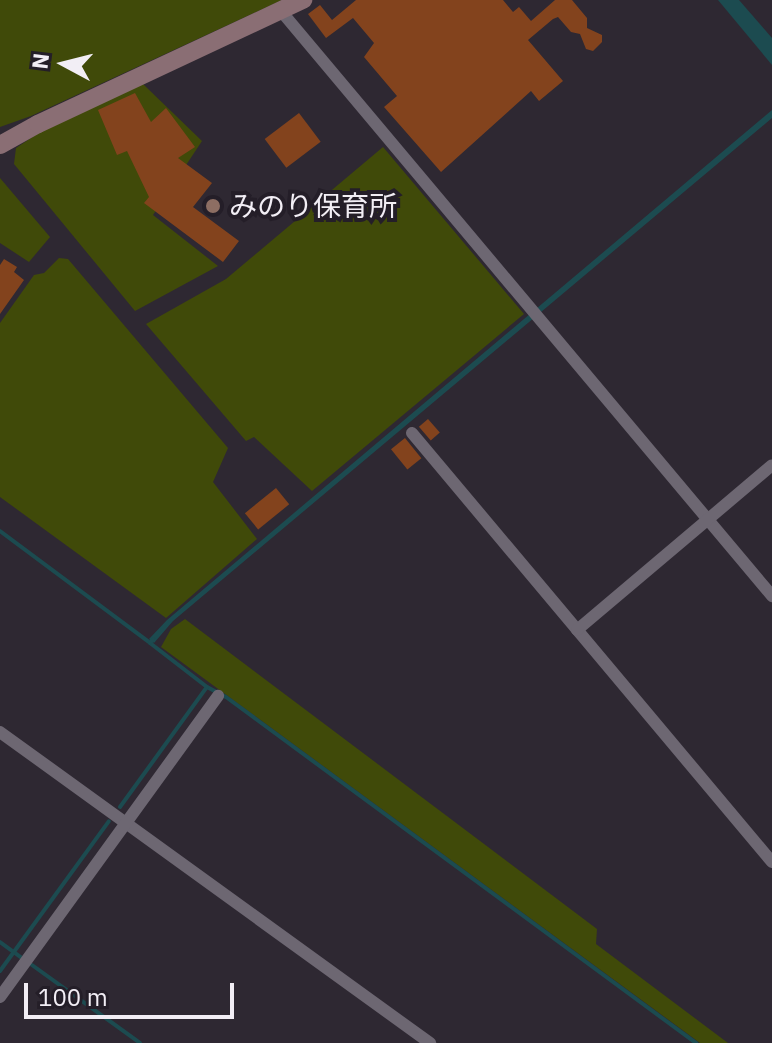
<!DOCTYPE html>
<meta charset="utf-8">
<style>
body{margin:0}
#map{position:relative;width:772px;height:1043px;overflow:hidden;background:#2e2832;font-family:"IBM Plex Sans","Noto Sans JP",sans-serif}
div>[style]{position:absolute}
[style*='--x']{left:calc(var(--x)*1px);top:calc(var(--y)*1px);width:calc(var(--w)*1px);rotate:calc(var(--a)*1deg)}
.green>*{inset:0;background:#404a09}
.water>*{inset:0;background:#1c4b50}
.stream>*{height:4px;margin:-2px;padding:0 2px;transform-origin:2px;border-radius:2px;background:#1c4b50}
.building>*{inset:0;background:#83431d;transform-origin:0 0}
.street>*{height:12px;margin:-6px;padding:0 6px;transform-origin:6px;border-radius:6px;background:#6d6772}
.secondary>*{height:18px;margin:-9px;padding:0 9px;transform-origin:9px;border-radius:9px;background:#8a6e74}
.dots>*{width:22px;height:22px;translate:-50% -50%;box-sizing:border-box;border:4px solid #241e28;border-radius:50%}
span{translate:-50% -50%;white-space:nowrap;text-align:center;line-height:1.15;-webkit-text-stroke:8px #241e28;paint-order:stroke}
.poi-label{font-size:28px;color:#f2eef5}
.left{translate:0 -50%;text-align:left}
.north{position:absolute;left:24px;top:24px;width:80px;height:80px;-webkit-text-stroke:6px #241e28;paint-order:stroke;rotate:277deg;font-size:22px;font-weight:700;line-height:32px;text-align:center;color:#f2eef5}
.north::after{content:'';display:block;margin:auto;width:28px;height:36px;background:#f2eef5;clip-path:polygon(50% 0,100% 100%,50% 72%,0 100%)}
.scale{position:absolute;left:24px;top:983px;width:210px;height:36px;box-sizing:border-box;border:4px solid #f2eef5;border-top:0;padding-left:10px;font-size:24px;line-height:28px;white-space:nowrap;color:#f2eef5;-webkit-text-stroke:6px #241e28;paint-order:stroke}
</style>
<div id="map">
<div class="green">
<i style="clip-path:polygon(0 0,282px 0,31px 116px,0 127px)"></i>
<i style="clip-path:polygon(143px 84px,202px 141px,153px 215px,218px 266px,135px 311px,14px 164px,16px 148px,52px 124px)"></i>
<i style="clip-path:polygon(383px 147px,524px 314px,312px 491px,254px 437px,246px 441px,146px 324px,226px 279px)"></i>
<i style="clip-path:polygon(0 178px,50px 237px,29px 262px,0 243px)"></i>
<i style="clip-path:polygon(59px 258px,68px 259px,228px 448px,213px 482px,257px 539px,166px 618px,0 497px,0 323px,34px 275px,44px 273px)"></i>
<i style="clip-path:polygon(185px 619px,597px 929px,596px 944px,728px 1043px,700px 1043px,161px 647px,171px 629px)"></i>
</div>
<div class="water">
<i style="clip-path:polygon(718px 0,739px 0,772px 38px,772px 65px)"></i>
<i style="clip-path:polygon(772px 110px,772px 118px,173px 621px,154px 643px,149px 639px,167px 620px)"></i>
</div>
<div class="stream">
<i style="--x:0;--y:531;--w:186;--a:36.7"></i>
<i style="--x:207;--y:687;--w:21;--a:28"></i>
<i style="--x:226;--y:697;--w:584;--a:36.36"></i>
<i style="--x:120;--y:807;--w:148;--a:-54.1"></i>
<i style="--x:207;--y:687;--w:72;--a:-142.3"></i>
<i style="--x:150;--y:643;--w:5;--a:-53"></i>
<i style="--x:0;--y:942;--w:26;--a:36"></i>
<i style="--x:32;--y:965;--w:133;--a:35.8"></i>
<i style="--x:0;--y:971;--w:185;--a:-54"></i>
</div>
<div class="building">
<i style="clip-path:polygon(356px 0,503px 0,513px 12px,519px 7px,531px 21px,555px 0,572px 0,587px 18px,587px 28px,602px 35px,602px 42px,593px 51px,586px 49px,580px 34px,571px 32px,558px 17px,553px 19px,528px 40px,563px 81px,539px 101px,531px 91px,441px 172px,384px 107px,397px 96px,364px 57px,374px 43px,353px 18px,326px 38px,308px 14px,320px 5px,332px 20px)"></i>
<i style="clip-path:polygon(135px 93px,151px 122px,166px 108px,195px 147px,178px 158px,212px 183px,193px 207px,239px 241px,223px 262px,144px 203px,149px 197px,127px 151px,117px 155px,98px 110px)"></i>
<i style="left:299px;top:113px;width:36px;height:43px;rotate:53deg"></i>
<i style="clip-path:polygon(4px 259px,17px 267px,14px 272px,24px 280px,0 314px,0 265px)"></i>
<i style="left:428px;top:419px;width:18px;height:12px;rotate:49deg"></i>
<i style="left:405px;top:438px;width:26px;height:18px;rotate:51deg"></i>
<i style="left:276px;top:488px;width:21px;height:40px;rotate:51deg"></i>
</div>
<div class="street">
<i style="--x:281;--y:11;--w:764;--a:49.99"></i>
<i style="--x:412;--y:433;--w:560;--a:50"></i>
<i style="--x:577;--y:630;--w:255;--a:-40.2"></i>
<i style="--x:0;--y:732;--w:531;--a:35.88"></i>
<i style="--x:0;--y:997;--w:372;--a:-54.1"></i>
</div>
<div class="secondary">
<i style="--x:0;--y:145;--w:43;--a:-28.9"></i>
<i style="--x:38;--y:124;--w:293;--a:-25.1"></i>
</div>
<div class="dots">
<i style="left:213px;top:206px;background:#8d6e63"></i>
</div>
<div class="poi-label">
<span class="left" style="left:229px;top:206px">みのり保育所</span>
</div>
<div class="north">N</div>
<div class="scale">100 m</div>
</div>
